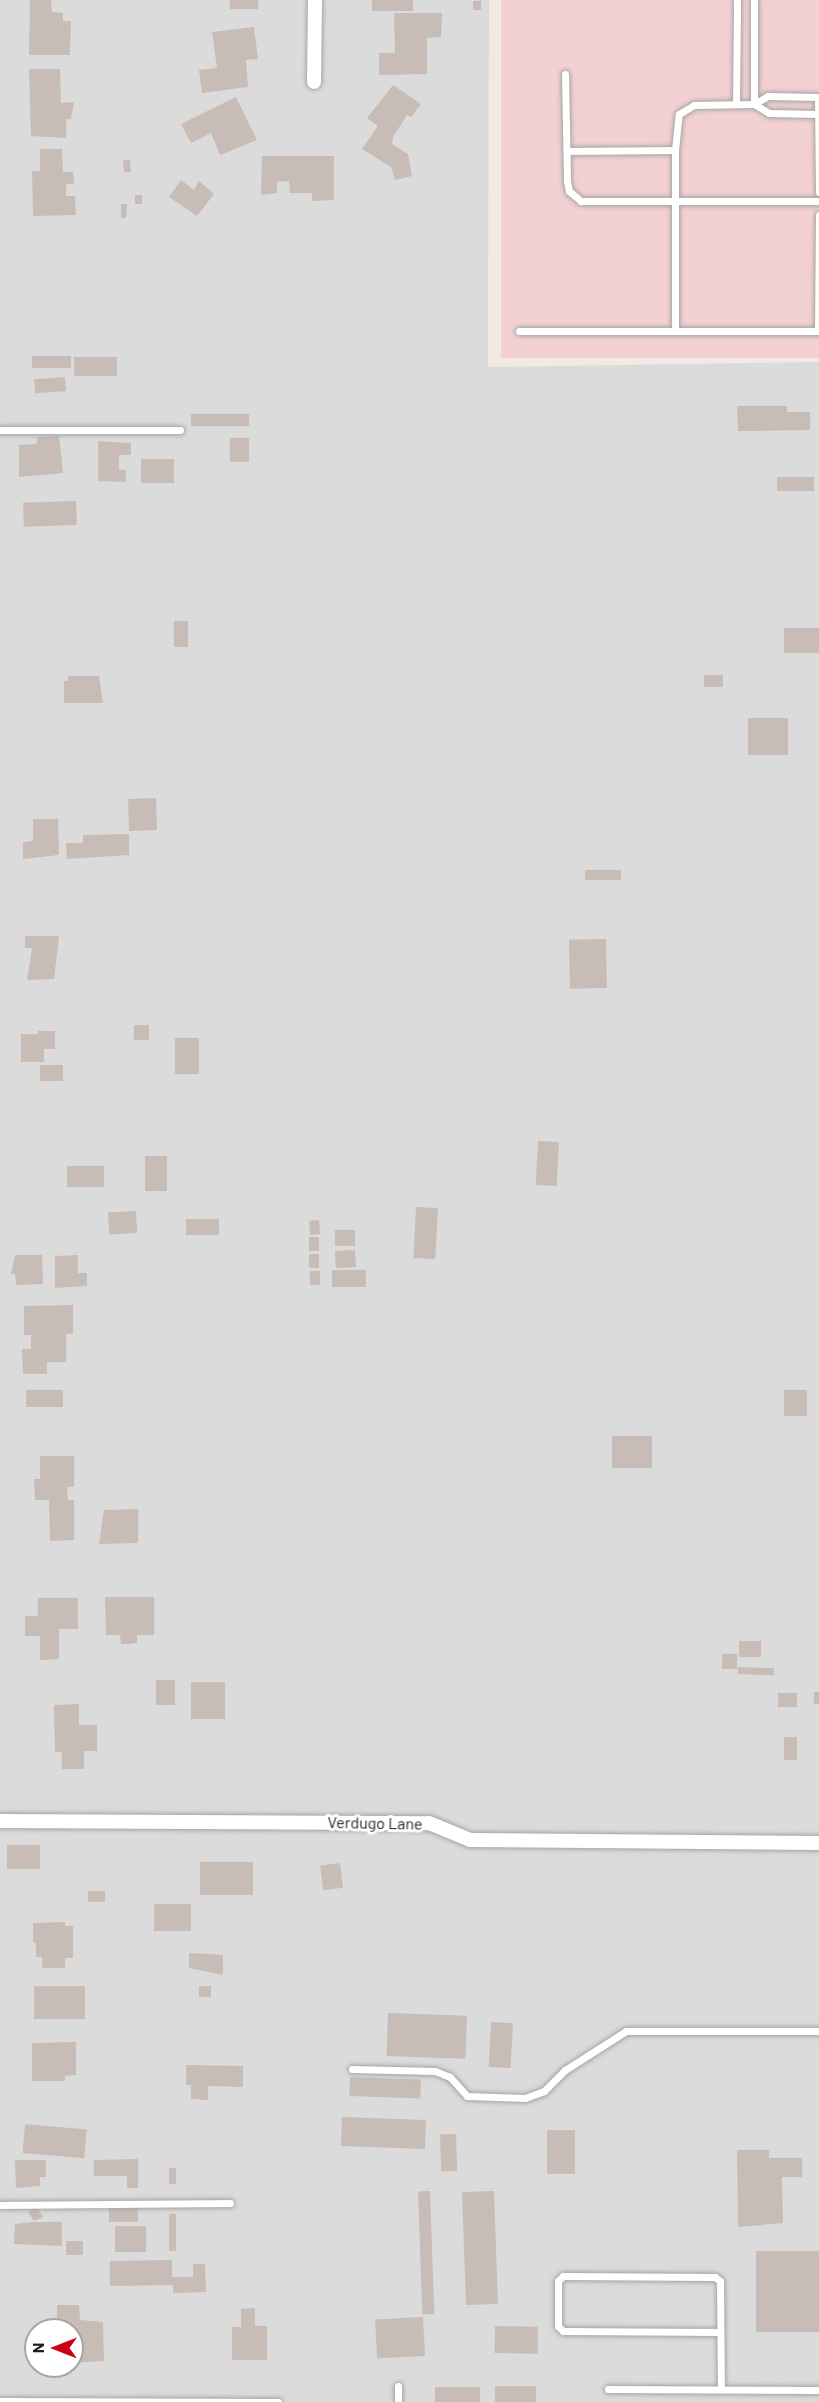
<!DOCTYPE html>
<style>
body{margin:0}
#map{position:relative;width:819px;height:2402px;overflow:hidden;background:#f0eae3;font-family:Barlow,sans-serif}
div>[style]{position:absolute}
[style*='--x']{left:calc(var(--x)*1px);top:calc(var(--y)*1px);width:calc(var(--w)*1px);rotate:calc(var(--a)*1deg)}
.residential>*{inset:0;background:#dcdbdb}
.commercial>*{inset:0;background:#f3d0d2;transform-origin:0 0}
.building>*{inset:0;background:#c8bcb6;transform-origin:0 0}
.roads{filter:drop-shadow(0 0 2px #a5a5a5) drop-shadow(0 0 2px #a5a5a5)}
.service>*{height:7px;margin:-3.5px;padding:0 3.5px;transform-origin:3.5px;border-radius:3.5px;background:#fff}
.minor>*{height:14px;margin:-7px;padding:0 7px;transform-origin:7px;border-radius:7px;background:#fff}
span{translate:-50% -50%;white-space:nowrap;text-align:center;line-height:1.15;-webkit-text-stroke:6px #fff;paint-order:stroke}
.street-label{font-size:16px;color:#1e1e1e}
.north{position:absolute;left:24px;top:2318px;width:60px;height:60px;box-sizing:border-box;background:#fff;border:2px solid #a5a5a5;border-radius:50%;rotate:270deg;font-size:16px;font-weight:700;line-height:24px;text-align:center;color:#1e1e1e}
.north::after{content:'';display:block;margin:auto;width:21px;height:27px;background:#cc0014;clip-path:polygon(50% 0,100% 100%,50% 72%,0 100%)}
</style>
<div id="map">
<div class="residential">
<i style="clip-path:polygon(evenodd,0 0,489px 0,488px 367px,819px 362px,819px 2402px,0 2402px,0 0,36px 2330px,72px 2330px,72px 2366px,36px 2366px,36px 2330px)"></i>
</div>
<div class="commercial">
<i style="left:501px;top:0;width:318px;height:358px"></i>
</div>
<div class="building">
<i style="clip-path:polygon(30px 0,51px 0,52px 12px,63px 13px,63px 21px,71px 21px,70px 55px,29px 55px)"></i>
<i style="left:230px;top:0;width:28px;height:9px"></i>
<i style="left:372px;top:0;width:41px;height:11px"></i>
<i style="left:473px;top:1px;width:8px;height:9px"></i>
<i style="clip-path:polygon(394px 13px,442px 13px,441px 37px,427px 38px,427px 74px,379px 75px,379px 53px,395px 53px)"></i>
<i style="clip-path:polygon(254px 27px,258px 59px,246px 60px,248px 87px,202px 93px,199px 70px,217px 68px,212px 32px)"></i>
<i style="clip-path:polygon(29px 69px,60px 69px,61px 103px,74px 102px,71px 119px,66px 119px,66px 138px,31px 136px)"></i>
<i style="clip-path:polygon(393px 85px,421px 104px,411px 117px,407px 115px,393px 137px,392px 144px,408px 154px,412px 176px,395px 180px,391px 167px,362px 149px,378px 126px,367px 118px)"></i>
<i style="clip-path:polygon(236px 97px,257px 140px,220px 155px,211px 133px,191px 143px,181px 124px)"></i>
<i style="clip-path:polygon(40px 149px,62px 149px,63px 172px,73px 172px,74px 184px,66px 184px,66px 196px,75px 196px,76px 215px,33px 216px,32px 171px,40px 171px)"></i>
<i style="clip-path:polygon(262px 156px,334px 156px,334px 200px,312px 201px,312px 193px,290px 193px,289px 181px,277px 182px,277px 193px,261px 195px)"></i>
<i style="left:130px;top:160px;width:12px;height:7px;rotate:85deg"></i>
<i style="clip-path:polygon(181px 180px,194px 190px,199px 181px,214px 194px,197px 216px,169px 197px)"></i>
<i style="left:135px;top:195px;width:7px;height:9px"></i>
<i style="clip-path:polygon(121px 204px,127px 204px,126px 218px,121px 218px)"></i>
<i style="left:32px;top:356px;width:39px;height:12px"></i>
<i style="left:74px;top:357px;width:43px;height:19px"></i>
<i style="left:65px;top:377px;width:14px;height:31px;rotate:86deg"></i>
<i style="clip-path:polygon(737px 406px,787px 406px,787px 412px,810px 412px,810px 430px,738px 431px)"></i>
<i style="left:249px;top:414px;width:12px;height:58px;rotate:90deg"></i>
<i style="clip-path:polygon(59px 436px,63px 473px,19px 477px,19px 445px,37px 444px,37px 437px)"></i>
<i style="left:230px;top:438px;width:19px;height:24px"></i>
<i style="clip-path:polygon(98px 441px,131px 443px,131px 455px,119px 455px,119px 470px,126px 470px,126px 482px,98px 481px)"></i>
<i style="left:141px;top:459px;width:33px;height:24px"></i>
<i style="left:777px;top:477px;width:37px;height:14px"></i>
<i style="left:76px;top:501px;width:24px;height:53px;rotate:88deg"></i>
<i style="left:174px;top:621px;width:14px;height:26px"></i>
<i style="left:819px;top:628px;width:25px;height:35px;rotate:90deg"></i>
<i style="left:704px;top:675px;width:19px;height:12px"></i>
<i style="clip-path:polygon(68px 676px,99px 676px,103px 703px,64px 703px,64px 681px,68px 681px)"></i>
<i style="left:748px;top:718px;width:40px;height:37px"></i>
<i style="left:156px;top:798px;width:32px;height:28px;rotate:88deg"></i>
<i style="clip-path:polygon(33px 819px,58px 819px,59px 855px,23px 859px,23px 842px,33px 841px)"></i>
<i style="clip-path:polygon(129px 834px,129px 855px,67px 859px,66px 843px,83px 843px,83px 835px)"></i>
<i style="left:621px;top:870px;width:10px;height:36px;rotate:90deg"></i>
<i style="clip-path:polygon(25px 936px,59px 936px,54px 979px,27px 980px,32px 948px,25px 948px)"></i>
<i style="left:606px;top:939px;width:49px;height:37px;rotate:89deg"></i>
<i style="left:149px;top:1025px;width:15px;height:15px;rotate:90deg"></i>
<i style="clip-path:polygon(38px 1031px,55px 1031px,55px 1049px,44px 1049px,44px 1062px,21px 1062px,21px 1034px,38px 1034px)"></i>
<i style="left:175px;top:1038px;width:24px;height:36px"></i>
<i style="left:63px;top:1065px;width:16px;height:23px;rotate:90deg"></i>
<i style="left:538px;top:1141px;width:21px;height:44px;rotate:3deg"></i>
<i style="left:145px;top:1156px;width:22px;height:35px"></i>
<i style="left:104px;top:1166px;width:21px;height:37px;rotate:90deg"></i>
<i style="left:416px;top:1207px;width:22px;height:51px;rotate:3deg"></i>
<i style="left:136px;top:1211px;width:22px;height:28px;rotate:87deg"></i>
<i style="left:186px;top:1219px;width:33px;height:16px"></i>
<i style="left:319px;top:1220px;width:14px;height:10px;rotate:86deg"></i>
<i style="left:335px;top:1230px;width:20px;height:16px"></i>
<i style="left:309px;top:1237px;width:10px;height:14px"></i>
<i style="left:355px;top:1250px;width:17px;height:20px;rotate:87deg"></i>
<i style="left:309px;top:1254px;width:10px;height:14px"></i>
<i style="clip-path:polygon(15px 1255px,42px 1255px,43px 1284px,16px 1285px,15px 1274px,11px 1274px)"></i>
<i style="clip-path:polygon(78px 1255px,78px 1273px,87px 1273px,87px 1286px,55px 1288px,55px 1256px)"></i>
<i style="left:332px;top:1270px;width:34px;height:17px"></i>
<i style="left:320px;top:1271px;width:14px;height:10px;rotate:90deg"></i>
<i style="clip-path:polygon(73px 1305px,73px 1334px,66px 1334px,66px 1362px,47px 1362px,47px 1374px,23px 1374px,22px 1349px,31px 1349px,31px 1335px,24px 1335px,24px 1306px)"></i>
<i style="left:26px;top:1390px;width:37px;height:17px"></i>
<i style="left:784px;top:1390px;width:23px;height:26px"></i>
<i style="left:612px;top:1436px;width:40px;height:32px"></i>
<i style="clip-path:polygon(40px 1456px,74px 1456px,74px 1487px,67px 1487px,68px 1500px,74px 1500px,74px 1540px,50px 1541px,49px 1500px,35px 1500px,34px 1479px,40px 1479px)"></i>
<i style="clip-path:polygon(138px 1509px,138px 1543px,99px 1544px,104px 1510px)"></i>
<i style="clip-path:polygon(105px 1597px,154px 1597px,154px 1635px,137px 1635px,137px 1643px,128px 1644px,121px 1644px,120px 1635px,106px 1635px)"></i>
<i style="clip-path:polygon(38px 1598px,78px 1598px,78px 1629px,59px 1629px,59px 1659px,40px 1660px,40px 1636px,25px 1636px,25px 1616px,38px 1616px)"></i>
<i style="left:739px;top:1641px;width:22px;height:16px"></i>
<i style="left:722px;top:1654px;width:15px;height:15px"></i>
<i style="left:738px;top:1667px;width:36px;height:7px;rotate:2deg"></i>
<i style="left:156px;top:1680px;width:19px;height:25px"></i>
<i style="left:191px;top:1682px;width:34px;height:37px"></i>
<i style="left:814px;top:1692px;width:5px;height:12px"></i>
<i style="left:778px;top:1693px;width:19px;height:14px"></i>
<i style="clip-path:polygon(79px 1704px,79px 1725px,97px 1725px,97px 1751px,84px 1751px,84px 1769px,62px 1769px,62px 1752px,55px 1752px,54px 1705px)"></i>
<i style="left:797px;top:1737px;width:23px;height:13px;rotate:90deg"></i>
<i style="left:7px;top:1845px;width:33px;height:24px"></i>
<i style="left:200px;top:1862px;width:53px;height:33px"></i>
<i style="left:340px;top:1863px;width:25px;height:20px;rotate:83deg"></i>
<i style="left:88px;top:1891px;width:17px;height:11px"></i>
<i style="left:154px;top:1904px;width:37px;height:27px"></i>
<i style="clip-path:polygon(65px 1922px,65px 1926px,73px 1926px,73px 1958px,65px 1958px,65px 1968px,42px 1968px,42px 1957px,36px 1957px,36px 1943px,33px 1943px,33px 1923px)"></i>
<i style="clip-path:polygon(189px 1953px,223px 1955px,223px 1975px,189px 1968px)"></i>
<i style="left:34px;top:1986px;width:51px;height:33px"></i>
<i style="left:211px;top:1986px;width:11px;height:12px;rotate:90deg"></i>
<i style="left:388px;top:2013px;width:79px;height:43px;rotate:2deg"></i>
<i style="left:491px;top:2022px;width:22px;height:45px;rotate:3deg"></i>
<i style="clip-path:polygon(76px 2042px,76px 2075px,65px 2076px,65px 2081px,32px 2081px,32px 2043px)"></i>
<i style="clip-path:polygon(186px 2065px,243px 2066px,243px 2087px,208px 2086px,208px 2100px,191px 2099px,191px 2085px,186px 2085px)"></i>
<i style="left:350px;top:2077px;width:71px;height:19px;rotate:2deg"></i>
<i style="left:342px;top:2117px;width:84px;height:29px;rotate:2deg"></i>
<i style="left:25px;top:2124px;width:62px;height:29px;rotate:5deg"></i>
<i style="left:547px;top:2130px;width:28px;height:44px"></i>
<i style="left:456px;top:2134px;width:37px;height:16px;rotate:88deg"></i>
<i style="clip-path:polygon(737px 2150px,769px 2150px,769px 2158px,802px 2158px,802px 2177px,782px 2177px,783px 2223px,738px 2227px)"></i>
<i style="clip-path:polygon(138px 2159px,138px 2188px,127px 2188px,127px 2176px,94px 2176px,94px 2160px)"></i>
<i style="clip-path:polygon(15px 2160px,46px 2160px,46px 2177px,40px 2177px,40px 2186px,16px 2188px)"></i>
<i style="left:169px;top:2168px;width:7px;height:16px"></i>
<i style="left:430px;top:2191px;width:123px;height:12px;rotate:88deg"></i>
<i style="left:494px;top:2191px;width:113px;height:32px;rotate:88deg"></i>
<i style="clip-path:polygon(36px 2206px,43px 2217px,34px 2221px,28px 2212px)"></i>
<i style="left:109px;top:2208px;width:29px;height:14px"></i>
<i style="left:169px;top:2214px;width:7px;height:37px"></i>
<i style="clip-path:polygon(32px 2222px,62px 2222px,62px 2246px,14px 2244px,15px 2224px)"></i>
<i style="left:115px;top:2226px;width:31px;height:26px"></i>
<i style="left:83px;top:2241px;width:14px;height:17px;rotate:90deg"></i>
<i style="left:819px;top:2251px;width:81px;height:63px;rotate:90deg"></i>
<i style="clip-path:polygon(172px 2260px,172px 2277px,193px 2277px,193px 2264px,205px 2264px,206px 2292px,173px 2293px,173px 2285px,110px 2286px,110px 2261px)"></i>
<i style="clip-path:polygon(57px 2305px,79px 2305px,80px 2320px,103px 2322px,104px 2361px,72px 2363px,72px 2330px,57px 2330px)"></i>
<i style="clip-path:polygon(255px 2308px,255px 2326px,267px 2326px,267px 2360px,232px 2360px,232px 2327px,241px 2327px,241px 2309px)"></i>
<i style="left:423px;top:2317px;width:39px;height:48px;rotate:87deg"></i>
<i style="left:495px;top:2326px;width:43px;height:27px;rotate:1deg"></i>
<i style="left:536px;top:2386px;width:16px;height:41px;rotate:90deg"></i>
<i style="left:480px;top:2387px;width:15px;height:45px;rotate:90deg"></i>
</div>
<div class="roads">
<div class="service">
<i style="--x:565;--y:74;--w:107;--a:88.9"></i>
<i style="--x:567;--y:181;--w:10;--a:79"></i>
<i style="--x:569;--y:191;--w:16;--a:40"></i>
<i style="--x:581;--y:201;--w:238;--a:0"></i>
<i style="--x:818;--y:97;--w:95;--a:89.4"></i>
<i style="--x:736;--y:104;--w:104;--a:-89.4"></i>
<i style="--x:754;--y:104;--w:104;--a:-90"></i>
<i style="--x:754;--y:104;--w:16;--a:-30"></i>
<i style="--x:768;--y:96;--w:51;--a:1.1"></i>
<i style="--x:567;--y:151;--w:108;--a:-0.5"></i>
<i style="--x:519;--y:331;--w:300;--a:0"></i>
<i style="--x:675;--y:331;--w:181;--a:-90"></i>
<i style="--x:675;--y:150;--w:36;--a:-84"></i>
<i style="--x:679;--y:114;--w:17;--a:-31"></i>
<i style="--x:694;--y:105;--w:60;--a:-1"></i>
<i style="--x:754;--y:104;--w:17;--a:31"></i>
<i style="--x:769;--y:113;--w:50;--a:1.1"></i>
<i style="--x:818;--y:331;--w:116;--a:-89.5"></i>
<i style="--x:0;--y:430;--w:180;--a:0"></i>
<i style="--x:352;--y:2069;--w:83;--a:1.4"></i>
<i style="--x:435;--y:2071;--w:16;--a:22"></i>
<i style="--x:450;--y:2077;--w:25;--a:48"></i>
<i style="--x:467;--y:2096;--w:58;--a:2"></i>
<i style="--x:525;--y:2098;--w:20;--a:-20"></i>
<i style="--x:544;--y:2091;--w:30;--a:-45"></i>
<i style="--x:565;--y:2070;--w:72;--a:-32.6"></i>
<i style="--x:626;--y:2031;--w:193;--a:0"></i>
<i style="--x:0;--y:2205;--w:230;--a:-0.5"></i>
<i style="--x:720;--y:2332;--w:157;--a:-179.6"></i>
<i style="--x:563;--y:2331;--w:7;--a:-135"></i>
<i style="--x:558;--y:2326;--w:45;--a:-90"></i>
<i style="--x:558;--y:2281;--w:7;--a:-45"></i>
<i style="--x:563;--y:2276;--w:152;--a:0.4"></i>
<i style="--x:715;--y:2277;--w:6;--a:39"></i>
<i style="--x:720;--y:2281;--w:108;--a:89.5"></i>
<i style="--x:398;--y:2386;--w:16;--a:90"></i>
<i style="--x:608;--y:2389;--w:211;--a:0.3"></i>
<i style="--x:0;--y:2401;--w:278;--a:0.2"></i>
</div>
<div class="minor">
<i style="--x:314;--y:82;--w:82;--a:-89.3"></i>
<i style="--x:0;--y:1821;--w:429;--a:0.3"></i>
<i style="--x:429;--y:1823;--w:44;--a:22.5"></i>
<i style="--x:470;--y:1840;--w:349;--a:0.5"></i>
</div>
</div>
<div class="street-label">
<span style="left:375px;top:1823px;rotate:1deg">Verdugo Lane</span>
</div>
<div class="north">N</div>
</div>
